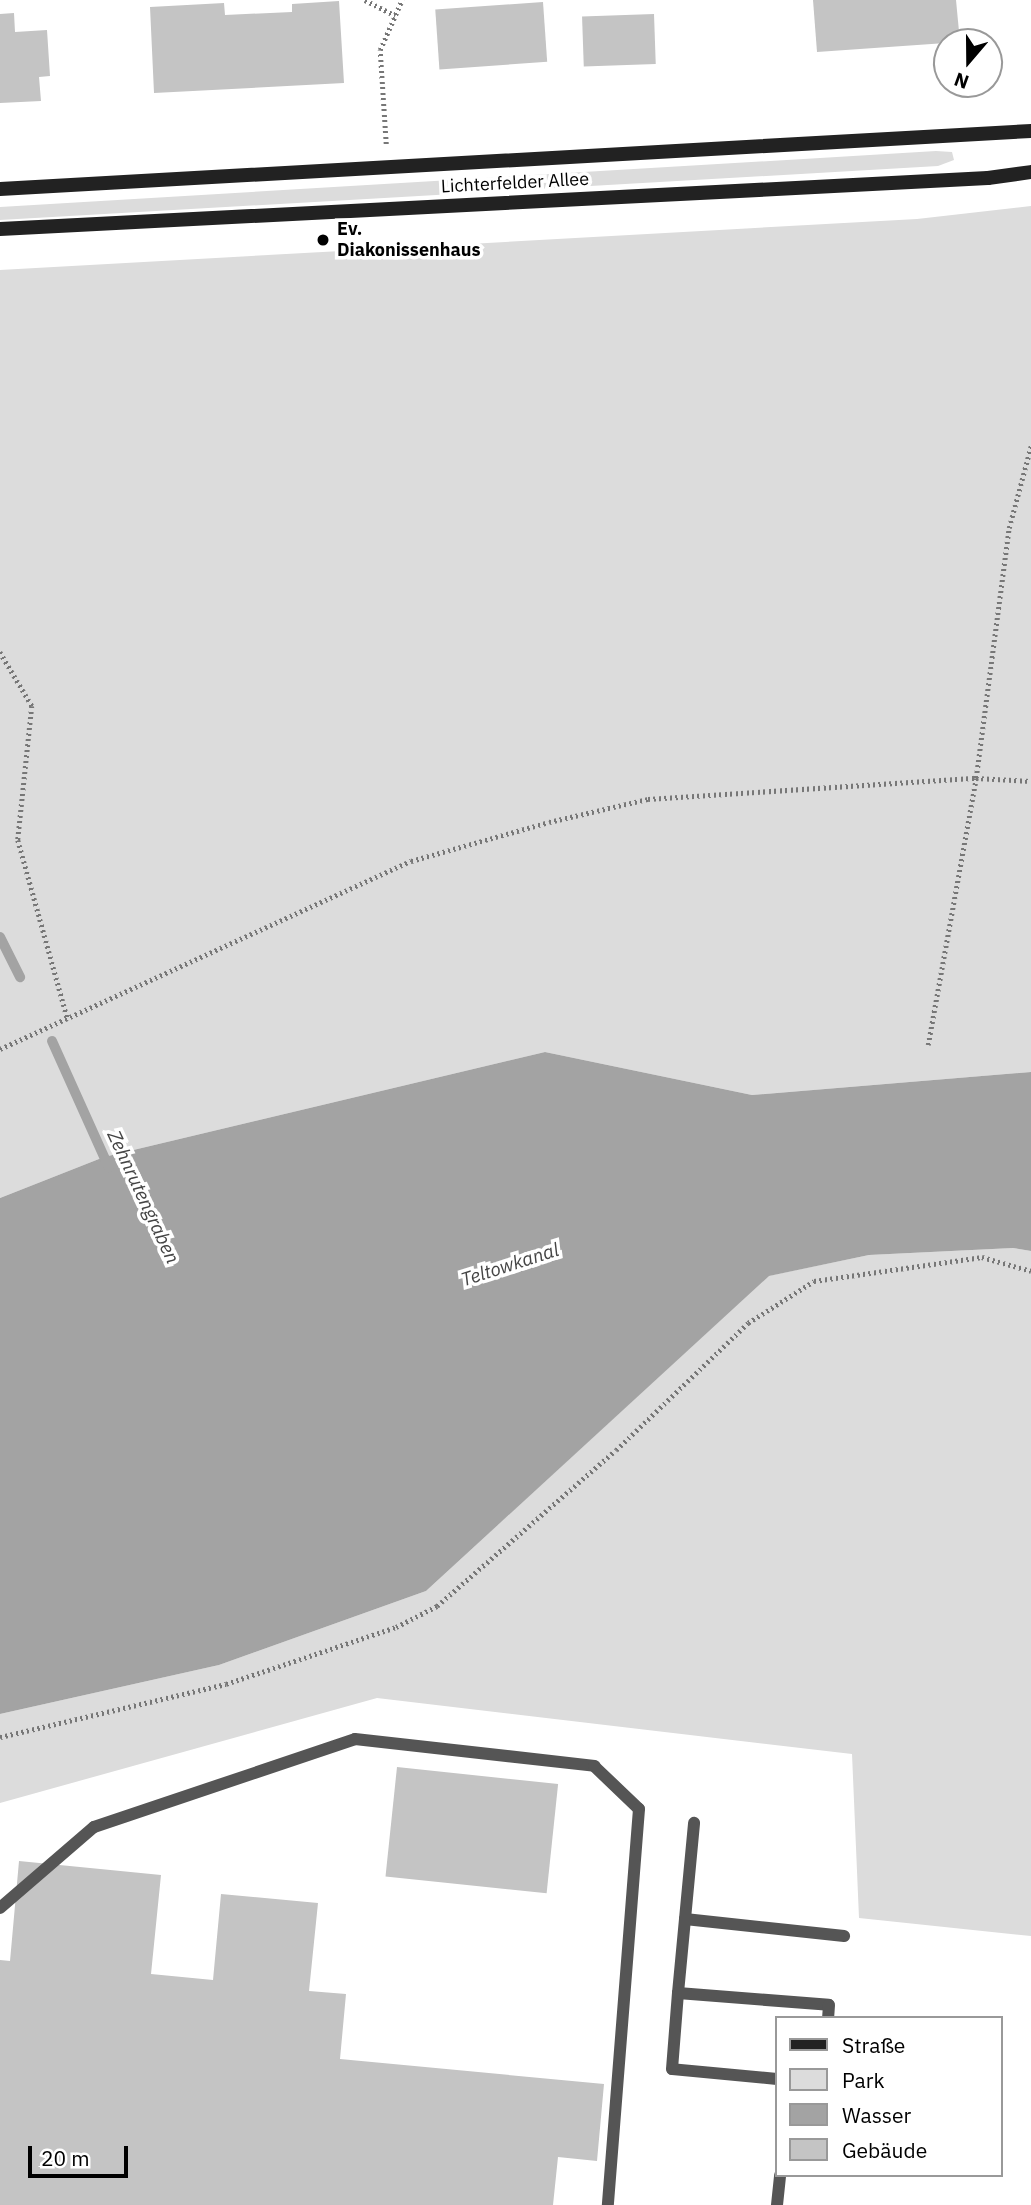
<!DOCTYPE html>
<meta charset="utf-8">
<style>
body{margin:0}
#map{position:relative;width:1031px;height:2205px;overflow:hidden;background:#fff;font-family:"IBM Plex Sans",sans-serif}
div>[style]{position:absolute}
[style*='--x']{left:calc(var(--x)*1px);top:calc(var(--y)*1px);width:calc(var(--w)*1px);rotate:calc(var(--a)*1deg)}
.green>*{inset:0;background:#dcdcdc}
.water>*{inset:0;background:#a3a3a3}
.stream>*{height:10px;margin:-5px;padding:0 5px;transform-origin:5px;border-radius:5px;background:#a3a3a3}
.building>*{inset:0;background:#c4c4c4;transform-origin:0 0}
.path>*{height:4.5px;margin-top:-2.25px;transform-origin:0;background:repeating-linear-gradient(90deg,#777 0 2px,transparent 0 5.5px)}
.lane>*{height:12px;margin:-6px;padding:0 6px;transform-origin:6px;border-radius:6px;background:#555}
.secondary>*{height:14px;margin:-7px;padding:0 7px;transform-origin:7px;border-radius:7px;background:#222}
.dots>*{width:19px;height:19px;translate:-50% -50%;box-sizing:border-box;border:4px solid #fff;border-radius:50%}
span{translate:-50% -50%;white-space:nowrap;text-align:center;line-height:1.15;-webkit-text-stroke:7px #fff;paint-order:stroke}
.street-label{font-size:18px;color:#000}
.poi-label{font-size:18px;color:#000;font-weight:700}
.left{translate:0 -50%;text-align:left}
.water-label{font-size:19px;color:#444;font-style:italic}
.legend{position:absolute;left:775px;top:2016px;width:228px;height:161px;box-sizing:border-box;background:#fff;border:2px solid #999;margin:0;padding:9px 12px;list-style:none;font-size:21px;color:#000}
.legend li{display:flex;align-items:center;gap:14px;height:35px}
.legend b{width:35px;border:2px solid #999}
.north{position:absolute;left:933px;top:28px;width:70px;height:70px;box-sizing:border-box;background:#fff;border:2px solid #999;border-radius:50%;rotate:200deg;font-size:19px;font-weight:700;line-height:28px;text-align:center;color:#000}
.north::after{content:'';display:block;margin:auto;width:24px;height:32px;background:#000;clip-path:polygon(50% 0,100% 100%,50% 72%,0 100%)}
.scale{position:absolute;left:28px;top:2146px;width:100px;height:32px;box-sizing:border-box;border:4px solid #000;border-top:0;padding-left:9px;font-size:21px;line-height:24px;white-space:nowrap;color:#000;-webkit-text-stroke:5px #fff;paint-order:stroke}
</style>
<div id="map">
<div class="green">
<i style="clip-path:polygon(936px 151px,952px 152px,954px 160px,938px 166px,0 220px,0 207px)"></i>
<i style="clip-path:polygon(1031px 206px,1031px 1072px,752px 1095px,545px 1052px,104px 1157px,0 1198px,0 270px,917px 219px)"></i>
<i style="clip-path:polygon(1013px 1248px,1031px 1251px,1031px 1936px,859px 1918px,852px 1754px,377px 1698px,0 1803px,0 1714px,219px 1665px,426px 1591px,768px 1276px,869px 1255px)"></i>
</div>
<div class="water">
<i style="clip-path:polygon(545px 1052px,752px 1095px,1031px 1072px,1031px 1251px,1013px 1248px,869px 1255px,769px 1276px,426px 1591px,219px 1665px,0 1714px,0 1198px,104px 1157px)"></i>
</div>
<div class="stream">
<i style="--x:0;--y:937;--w:45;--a:63.4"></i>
<i style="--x:52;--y:1041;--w:139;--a:65.8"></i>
</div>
<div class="building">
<i style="clip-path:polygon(813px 0,956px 0,960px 42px,817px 52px)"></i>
<i style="clip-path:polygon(339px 1px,344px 83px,154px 93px,150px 7px,224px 3px,225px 15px,292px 12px,292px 4px)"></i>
<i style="left:543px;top:2px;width:60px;height:108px;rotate:86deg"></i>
<i style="clip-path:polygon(14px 13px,15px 32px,47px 30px,50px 76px,39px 77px,41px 101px,0 103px,0 14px)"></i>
<i style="left:654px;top:14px;width:50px;height:72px;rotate:88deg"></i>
<i style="left:397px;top:1767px;width:162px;height:110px;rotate:6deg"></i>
<i style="clip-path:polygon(19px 1861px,161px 1875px,151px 1974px,213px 1980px,221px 1894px,318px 1903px,309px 1991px,346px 1994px,340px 2059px,604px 2084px,597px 2161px,558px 2157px,553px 2205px,0 2205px,0 1960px,10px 1961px)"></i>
</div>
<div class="path">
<i style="--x:365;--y:0;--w:34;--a:27"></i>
<i style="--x:386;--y:144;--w:94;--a:-93.7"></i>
<i style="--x:380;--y:50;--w:55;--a:-66.3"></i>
<i style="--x:0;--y:652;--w:63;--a:59.3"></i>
<i style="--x:32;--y:706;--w:135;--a:96"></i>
<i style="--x:18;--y:840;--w:187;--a:74.5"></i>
<i style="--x:928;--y:1045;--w:271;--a:-79.8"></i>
<i style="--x:976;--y:778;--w:252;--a:-82.5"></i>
<i style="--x:1009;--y:528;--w:85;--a:-75"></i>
<i style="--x:0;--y:1049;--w:452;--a:-24.6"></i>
<i style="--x:411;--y:861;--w:143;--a:-15.8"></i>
<i style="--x:549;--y:822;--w:102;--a:-13.1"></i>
<i style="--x:648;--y:799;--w:329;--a:-3.7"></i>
<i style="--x:976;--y:778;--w:55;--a:3.1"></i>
<i style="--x:0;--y:1737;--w:232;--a:-13.2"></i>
<i style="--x:226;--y:1684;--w:179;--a:-18.5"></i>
<i style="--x:396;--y:1627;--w:46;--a:-27.1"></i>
<i style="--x:437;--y:1606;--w:237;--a:-41.1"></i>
<i style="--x:616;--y:1450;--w:183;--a:-43.9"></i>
<i style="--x:748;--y:1323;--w:78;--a:-32.5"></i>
<i style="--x:814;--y:1281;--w:170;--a:-8.1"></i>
<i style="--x:982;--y:1257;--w:51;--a:15.9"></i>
</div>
<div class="lane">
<i style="--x:0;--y:1908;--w:124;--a:-40.8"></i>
<i style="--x:94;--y:1827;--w:275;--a:-18.6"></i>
<i style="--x:355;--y:1739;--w:241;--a:6.4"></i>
<i style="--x:594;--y:1766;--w:62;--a:43.7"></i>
<i style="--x:639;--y:1809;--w:397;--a:94.5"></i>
<i style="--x:685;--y:1919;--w:160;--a:6.1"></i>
<i style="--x:678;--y:1993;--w:171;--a:-84.6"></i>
<i style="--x:777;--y:2079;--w:105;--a:-174.6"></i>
<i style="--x:672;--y:2069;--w:76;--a:-85.5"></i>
<i style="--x:678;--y:1993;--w:151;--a:4.5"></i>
<i style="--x:829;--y:2005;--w:13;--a:94"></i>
<i style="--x:777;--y:2205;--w:30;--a:-84"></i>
</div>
<div class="secondary">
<i style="--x:0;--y:189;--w:1033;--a:-3.22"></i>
<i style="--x:0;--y:229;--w:989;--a:-2.95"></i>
<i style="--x:988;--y:178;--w:43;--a:-7.9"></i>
</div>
<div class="dots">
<i style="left:323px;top:240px;background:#000"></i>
</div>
<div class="street-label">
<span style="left:515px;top:183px;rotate:-3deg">Lichterfelder Allee</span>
</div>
<div class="poi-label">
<span class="left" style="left:337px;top:240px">Ev.<br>Diakonissenhaus</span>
</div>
<div class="water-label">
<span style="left:143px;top:1197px;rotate:65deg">Zehnrutengraben</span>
<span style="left:510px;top:1265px;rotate:-18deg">Teltowkanal</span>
</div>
<ul class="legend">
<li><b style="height:9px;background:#222"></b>Straße</li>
<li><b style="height:19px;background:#dcdcdc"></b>Park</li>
<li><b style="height:19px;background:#a3a3a3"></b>Wasser</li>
<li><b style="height:19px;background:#c4c4c4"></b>Gebäude</li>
</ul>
<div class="north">N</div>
<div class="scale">20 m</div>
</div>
